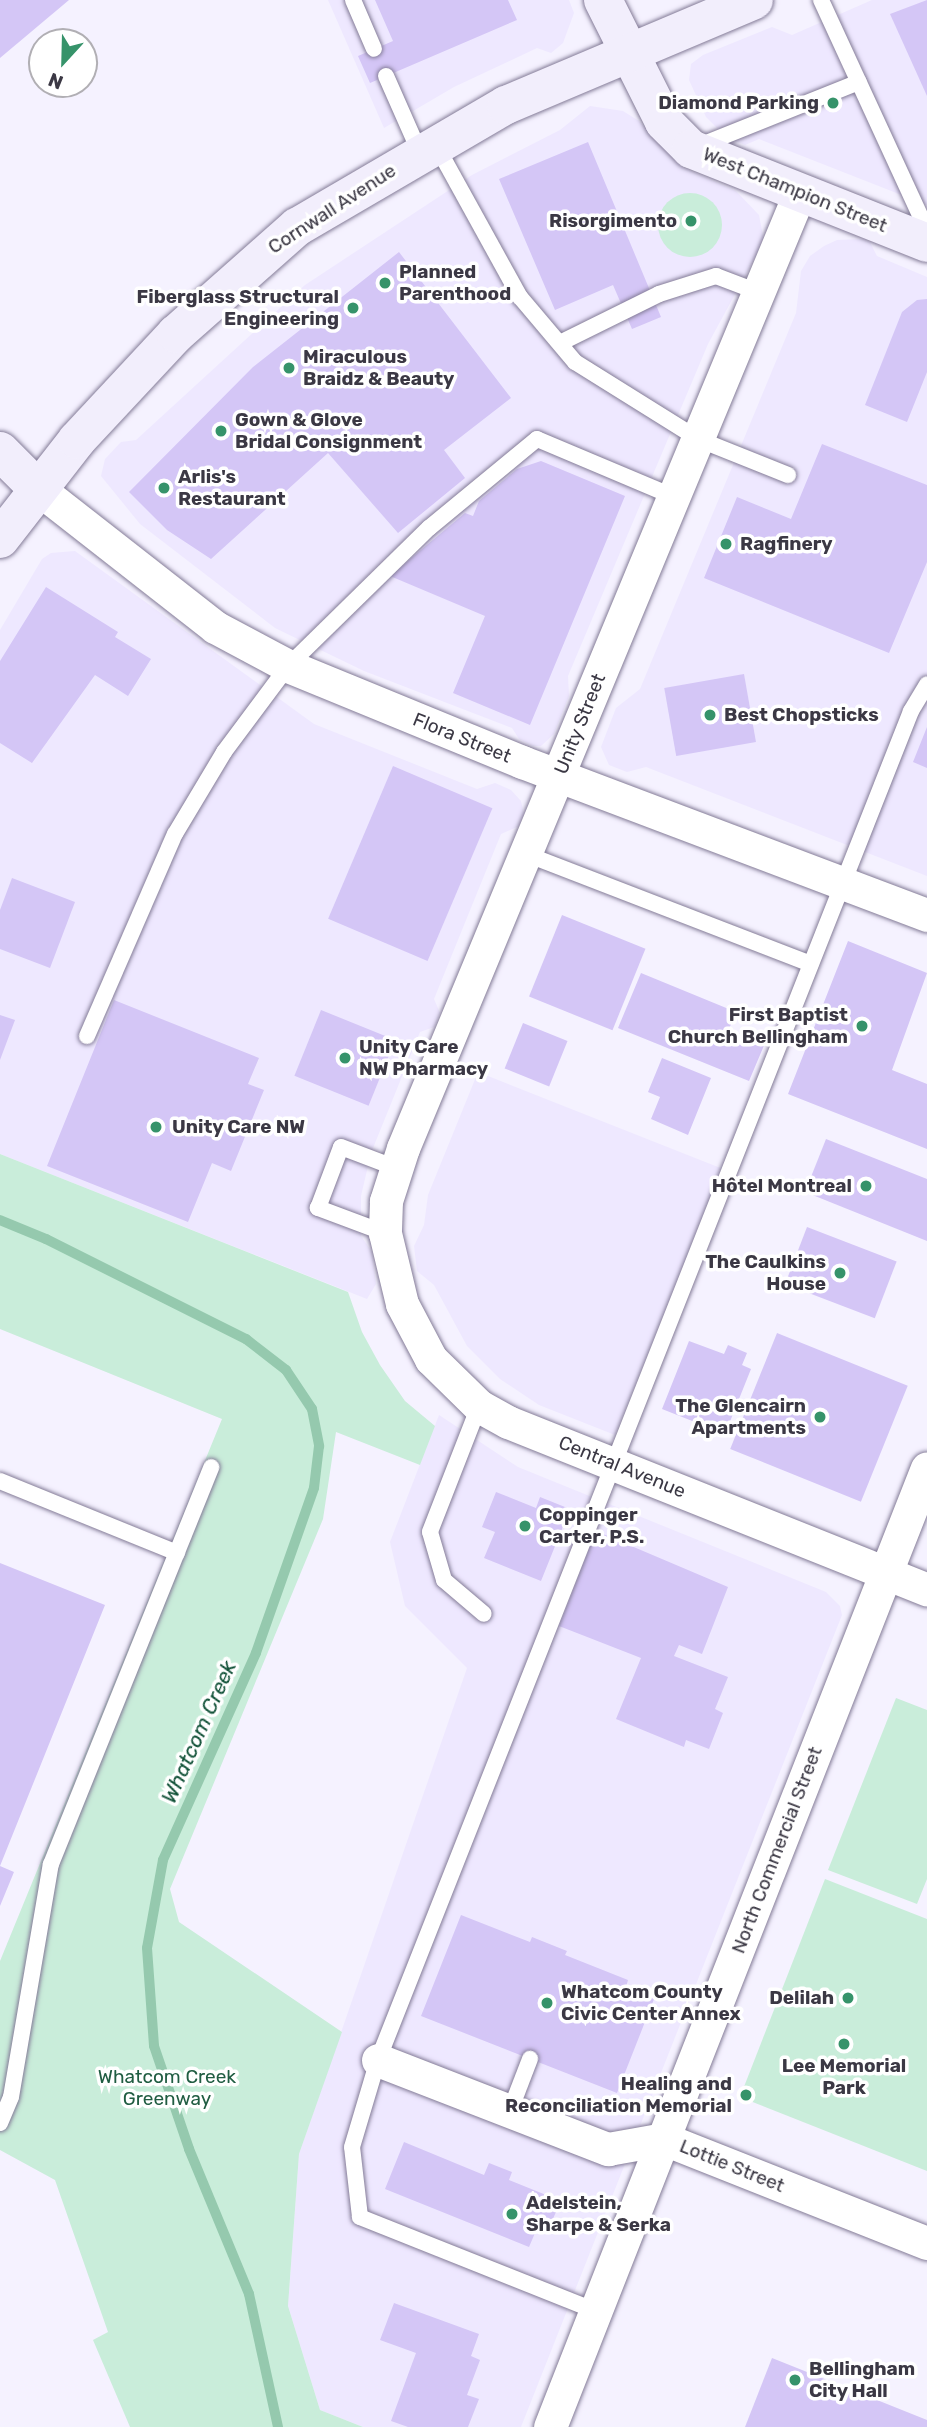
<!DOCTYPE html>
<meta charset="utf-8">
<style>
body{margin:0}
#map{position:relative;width:927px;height:2427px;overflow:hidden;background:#f5f2ff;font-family:Rubik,sans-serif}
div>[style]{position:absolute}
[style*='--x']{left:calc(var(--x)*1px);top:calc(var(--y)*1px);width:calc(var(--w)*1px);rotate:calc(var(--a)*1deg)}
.built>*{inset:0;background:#eee8ff}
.green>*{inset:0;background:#c9edda}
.round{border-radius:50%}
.stream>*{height:10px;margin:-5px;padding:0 5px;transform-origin:5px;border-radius:5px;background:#95c9ae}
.building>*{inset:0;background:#d4c6f6;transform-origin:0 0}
.roads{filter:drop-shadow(0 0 2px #837b97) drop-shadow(0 0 2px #837b97)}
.lane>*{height:16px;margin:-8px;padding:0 8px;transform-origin:8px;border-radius:8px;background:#fff}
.street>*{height:33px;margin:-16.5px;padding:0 16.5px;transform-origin:16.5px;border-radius:16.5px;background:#fff}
.secondary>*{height:38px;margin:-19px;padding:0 19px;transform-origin:19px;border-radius:19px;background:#f2eefc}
.dots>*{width:19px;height:19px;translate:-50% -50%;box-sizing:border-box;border:4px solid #fff;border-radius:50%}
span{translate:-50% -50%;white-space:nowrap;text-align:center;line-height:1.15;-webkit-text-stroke:7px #fff;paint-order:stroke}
.poi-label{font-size:19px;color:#3b3844;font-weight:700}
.right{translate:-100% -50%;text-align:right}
.left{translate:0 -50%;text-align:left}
.street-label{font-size:19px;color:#3b3844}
.park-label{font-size:19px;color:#205d42}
.water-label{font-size:21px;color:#0f5036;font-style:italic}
.north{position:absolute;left:28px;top:28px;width:70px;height:70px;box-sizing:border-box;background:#fff;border:2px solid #b1afb4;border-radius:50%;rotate:202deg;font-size:19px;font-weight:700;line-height:28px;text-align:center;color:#3b3844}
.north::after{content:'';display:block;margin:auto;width:24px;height:32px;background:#36936a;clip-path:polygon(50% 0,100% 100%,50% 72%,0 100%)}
</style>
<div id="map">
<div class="built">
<i style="clip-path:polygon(328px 0,569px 0,574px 13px,563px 43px,551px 53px,537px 48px,454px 87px,384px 128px)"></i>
<i style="clip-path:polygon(872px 0,927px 0,927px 205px,759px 139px,745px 145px,726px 137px,706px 117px,689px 80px,691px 64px,703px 55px,772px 27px,792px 35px)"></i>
<i style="clip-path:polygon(590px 106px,623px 111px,639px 121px,682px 167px,736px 191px,759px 215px,764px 241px,708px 344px,568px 676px,569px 696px,554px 734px,541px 746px,533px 746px,519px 739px,512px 728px,364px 671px,275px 628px,140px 524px,101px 476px,105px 459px,121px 442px,136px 440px,305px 285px,472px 175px,560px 130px)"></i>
<i style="clip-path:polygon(863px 239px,870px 242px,877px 256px,927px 277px,927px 876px,646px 767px,627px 772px,609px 765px,601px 747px,616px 708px,640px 689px,796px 313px,801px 271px,810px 256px,824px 246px,837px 240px)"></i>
<i style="clip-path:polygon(75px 551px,314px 724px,477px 789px,495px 783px,511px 790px,521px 801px,524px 815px,519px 826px,501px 834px,434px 999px,440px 1013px,434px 1027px,420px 1032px,371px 1153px,361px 1196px,361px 1236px,372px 1252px,376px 1284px,367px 1299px,0 1154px,0 630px,42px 559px,51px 553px)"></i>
<i style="clip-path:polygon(478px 1072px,723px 1169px,615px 1435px,539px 1405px,500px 1379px,467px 1346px,434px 1285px,417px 1271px,414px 1246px,424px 1225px,428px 1195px)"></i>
<i style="clip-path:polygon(439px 1415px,518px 1467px,826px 1592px,840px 1606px,842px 1615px,521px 2427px,363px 2427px,320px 2410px,288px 2306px,299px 2154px,467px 1668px,405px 1606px,390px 1542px)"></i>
</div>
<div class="green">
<i class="round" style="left:658px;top:193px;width:64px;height:64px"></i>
<i style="clip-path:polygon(0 1154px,348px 1292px,362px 1332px,380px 1365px,405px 1401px,435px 1426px,420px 1465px,336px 1432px,323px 1519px,170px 1889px,179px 1922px,342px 2032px,299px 2154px,288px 2306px,320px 2410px,363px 2427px,130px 2427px,93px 2340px,108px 2332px,55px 2180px,0 2150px,0 1961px,222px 1419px,0 1329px)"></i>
<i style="clip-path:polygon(896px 1698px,927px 1710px,927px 1879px,917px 1904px,828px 1870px)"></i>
<i style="clip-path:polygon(825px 1879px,927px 1919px,927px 2171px,740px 2097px)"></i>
</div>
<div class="stream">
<i style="--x:0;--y:1220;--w:50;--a:22.4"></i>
<i style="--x:46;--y:1239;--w:224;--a:26.6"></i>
<i style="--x:246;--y:1339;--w:51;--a:37.8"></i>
<i style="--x:286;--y:1370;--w:47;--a:56.3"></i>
<i style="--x:312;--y:1409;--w:38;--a:79"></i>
<i style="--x:319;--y:1446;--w:42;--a:96.8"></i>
<i style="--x:314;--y:1488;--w:175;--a:109.4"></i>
<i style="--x:256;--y:1653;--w:227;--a:114.2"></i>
<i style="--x:163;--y:1860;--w:89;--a:100.3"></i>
<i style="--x:147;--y:1948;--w:98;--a:85.9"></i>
<i style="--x:154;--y:2046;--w:109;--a:71.2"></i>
<i style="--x:189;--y:2149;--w:157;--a:67.5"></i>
<i style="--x:249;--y:2294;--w:136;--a:77.7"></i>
</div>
<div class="building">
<i style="clip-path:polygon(0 0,69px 0,0 58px)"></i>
<i style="clip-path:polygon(375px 0,508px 0,517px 20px,370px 83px,358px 56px,393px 41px)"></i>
<i style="clip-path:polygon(927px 0,927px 96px,890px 14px)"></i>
<i style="clip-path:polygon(588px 142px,661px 317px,632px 329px,613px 285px,555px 310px,499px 179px)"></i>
<i style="clip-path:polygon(399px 252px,511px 398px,444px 450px,465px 478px,398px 533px,328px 453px,211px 559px,167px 530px,129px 492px,253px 367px)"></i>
<i style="clip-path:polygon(927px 299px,927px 372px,907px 422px,865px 405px,902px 312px,917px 300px)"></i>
<i style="clip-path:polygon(822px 444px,927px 485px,927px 562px,889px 653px,704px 578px,737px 497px,791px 519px)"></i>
<i style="clip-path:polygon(541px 461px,625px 496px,530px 725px,453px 693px,485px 616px,390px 576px,465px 513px,473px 516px,479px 501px,517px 469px)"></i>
<i style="clip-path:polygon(46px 587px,118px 632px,115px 637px,151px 659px,128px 696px,95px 675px,32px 763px,0 743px,0 661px)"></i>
<i style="left:744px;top:674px;width:69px;height:81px;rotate:80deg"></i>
<i style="clip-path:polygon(927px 727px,927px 768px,913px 762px)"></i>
<i style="left:393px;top:766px;width:108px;height:166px;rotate:23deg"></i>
<i style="clip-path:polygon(12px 878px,75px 902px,50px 968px,0 949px,0 910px)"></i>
<i style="left:562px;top:915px;width:90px;height:88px;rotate:22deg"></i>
<i style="clip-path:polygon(848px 941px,927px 973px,892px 1070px,927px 1084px,927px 1149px,788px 1094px)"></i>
<i style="clip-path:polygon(641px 973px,736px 1012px,729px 1029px,765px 1043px,749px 1081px,618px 1028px)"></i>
<i style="clip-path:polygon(114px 1000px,259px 1058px,248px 1084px,264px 1090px,231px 1171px,212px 1163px,188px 1222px,47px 1166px)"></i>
<i style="left:321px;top:1010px;width:80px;height:71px;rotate:22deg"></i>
<i style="clip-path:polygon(0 1015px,15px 1020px,0 1060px)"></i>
<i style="left:523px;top:1023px;width:48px;height:49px;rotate:22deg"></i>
<i style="clip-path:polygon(662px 1058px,711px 1078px,688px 1135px,651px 1119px,660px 1097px,648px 1092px)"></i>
<i style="clip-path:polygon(826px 1139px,927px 1179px,927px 1241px,805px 1192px)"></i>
<i style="left:807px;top:1227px;width:96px;height:61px;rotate:21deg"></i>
<i style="left:777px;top:1333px;width:141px;height:125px;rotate:22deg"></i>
<i style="clip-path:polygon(689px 1341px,724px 1354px,728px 1345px,747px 1353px,742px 1365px,751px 1369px,725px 1434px,662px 1409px)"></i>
<i style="clip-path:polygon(496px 1492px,536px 1508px,540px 1497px,570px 1509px,541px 1581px,484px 1558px,495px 1532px,482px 1527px)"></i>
<i style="clip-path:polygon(596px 1531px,728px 1587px,702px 1654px,679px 1645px,674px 1656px,728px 1677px,715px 1709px,723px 1713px,709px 1749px,686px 1740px,684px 1747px,616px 1719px,641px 1658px,559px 1626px)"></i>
<i style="clip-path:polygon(0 1563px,105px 1605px,0 1866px,14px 1872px,0 1906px)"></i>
<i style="clip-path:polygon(461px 1915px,530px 1942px,532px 1937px,567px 1951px,565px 1955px,628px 1980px,626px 1987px,654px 1999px,617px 2093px,421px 2016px)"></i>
<i style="clip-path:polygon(404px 2142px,484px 2175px,489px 2163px,512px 2172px,509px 2180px,561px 2201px,551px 2223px,541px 2219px,529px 2247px,385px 2189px)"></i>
<i style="clip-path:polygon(394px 2303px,479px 2334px,471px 2356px,480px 2360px,467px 2395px,479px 2399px,468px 2427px,408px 2427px,391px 2421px,416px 2353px,380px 2340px)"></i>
<i style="clip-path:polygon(772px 2358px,927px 2420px,927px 2427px,745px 2427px)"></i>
</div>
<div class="roads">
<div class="lane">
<i style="--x:353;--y:0;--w:53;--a:66.8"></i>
<i style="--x:821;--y:0;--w:253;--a:65.3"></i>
<i style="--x:386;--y:76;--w:84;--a:66.2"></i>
<i style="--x:436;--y:145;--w:174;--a:61.1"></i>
<i style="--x:520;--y:297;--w:85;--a:49.8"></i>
<i style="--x:575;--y:362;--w:145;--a:32"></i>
<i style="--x:698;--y:439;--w:97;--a:21.8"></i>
<i style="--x:699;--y:146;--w:172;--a:-21.8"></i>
<i style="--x:560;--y:343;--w:110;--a:-26.3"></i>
<i style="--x:659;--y:294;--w:60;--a:-17.5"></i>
<i style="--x:716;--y:276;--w:45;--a:20.9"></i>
<i style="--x:526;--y:854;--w:305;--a:21.1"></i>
<i style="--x:87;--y:1036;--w:220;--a:-66.5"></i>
<i style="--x:175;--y:834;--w:96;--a:-59.1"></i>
<i style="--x:224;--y:752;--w:107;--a:-53.3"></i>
<i style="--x:288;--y:666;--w:197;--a:-44.4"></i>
<i style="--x:429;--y:528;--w:140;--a:-39.5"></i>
<i style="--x:537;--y:439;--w:149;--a:22.9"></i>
<i style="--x:385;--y:1233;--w:72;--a:-159.5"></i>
<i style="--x:318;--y:1208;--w:65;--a:-69.3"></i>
<i style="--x:341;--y:1147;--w:59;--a:20.9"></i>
<i style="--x:479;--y:1406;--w:135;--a:111.3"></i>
<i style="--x:430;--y:1532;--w:50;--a:73.7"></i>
<i style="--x:444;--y:1580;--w:52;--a:40.4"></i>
<i style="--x:0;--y:1481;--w:191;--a:22.1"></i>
<i style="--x:510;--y:2111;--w:56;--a:-69"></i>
<i style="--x:0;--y:2123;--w:28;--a:-67"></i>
<i style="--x:11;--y:2097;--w:236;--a:-80.3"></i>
<i style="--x:51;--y:1864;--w:428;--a:-68"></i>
<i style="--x:596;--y:2311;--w:254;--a:-158.3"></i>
<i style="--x:360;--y:2217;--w:70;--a:-96.5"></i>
<i style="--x:352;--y:2147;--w:91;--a:-73.4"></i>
<i style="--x:378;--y:2060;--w:1450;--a:-68.44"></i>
<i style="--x:911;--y:711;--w:31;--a:-59"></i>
</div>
<div class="street">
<i style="--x:800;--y:192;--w:1035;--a:112.55"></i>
<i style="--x:403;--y:1148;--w:56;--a:107.8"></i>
<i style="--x:386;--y:1201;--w:32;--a:92"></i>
<i style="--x:385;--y:1233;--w:73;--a:76.5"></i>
<i style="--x:402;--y:1304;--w:62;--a:62.2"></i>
<i style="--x:431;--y:1359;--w:67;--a:44.4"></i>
<i style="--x:479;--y:1406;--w:33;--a:29"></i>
<i style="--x:508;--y:1422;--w:451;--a:21.8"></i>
<i style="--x:36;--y:487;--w:227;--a:38"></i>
<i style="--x:215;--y:627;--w:83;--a:28.1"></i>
<i style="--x:288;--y:666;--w:253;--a:22.3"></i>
<i style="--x:522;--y:762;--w:433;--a:20.7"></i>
<i style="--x:378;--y:2060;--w:247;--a:21.2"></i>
<i style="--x:608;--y:2149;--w:57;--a:-10.1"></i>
<i style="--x:664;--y:2139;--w:283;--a:21.6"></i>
<i style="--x:550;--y:2427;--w:1030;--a:-68.54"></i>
</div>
<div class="secondary">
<i style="--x:603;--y:0;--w:136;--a:63.4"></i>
<i style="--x:664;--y:122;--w:38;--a:45"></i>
<i style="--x:691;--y:149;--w:254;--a:21.7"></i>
<i style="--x:0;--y:451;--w:51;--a:45"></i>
<i style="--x:0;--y:539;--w:125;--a:-52.1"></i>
<i style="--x:77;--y:440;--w:145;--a:-47"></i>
<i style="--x:176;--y:334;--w:162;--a:-41.5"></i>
<i style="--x:297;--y:227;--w:242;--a:-30.3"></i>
<i style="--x:506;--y:105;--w:269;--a:-22.9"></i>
</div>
</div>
<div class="dots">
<i style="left:833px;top:103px;background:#36936a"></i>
<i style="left:691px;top:221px;background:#36936a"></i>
<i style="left:385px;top:283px;background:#36936a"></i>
<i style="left:353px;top:308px;background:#36936a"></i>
<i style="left:289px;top:368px;background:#36936a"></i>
<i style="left:221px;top:431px;background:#36936a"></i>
<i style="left:164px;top:488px;background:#36936a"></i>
<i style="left:726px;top:544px;background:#36936a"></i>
<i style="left:710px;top:715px;background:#36936a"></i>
<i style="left:862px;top:1026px;background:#36936a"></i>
<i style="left:345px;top:1058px;background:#36936a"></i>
<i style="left:156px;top:1127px;background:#36936a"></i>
<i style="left:866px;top:1186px;background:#36936a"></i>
<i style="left:840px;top:1273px;background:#36936a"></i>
<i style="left:820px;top:1417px;background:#36936a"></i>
<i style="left:525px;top:1526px;background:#36936a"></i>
<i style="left:848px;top:1998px;background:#36936a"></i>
<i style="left:547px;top:2003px;background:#36936a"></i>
<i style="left:844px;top:2044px;background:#36936a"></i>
<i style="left:746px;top:2095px;background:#36936a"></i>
<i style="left:512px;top:2214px;background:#36936a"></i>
<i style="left:795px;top:2380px;background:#36936a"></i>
</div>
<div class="poi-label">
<span class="right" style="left:819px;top:103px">Diamond Parking</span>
<span class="right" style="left:677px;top:221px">Risorgimento</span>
<span class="left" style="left:399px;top:283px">Planned<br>Parenthood</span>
<span class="right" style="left:339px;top:308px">Fiberglass Structural<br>Engineering</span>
<span class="left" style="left:303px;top:368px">Miraculous<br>Braidz &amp; Beauty</span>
<span class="left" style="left:235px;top:431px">Gown &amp; Glove<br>Bridal Consignment</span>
<span class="left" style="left:178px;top:488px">Arlis's<br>Restaurant</span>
<span class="left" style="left:740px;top:544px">Ragfinery</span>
<span class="left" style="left:724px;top:715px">Best Chopsticks</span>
<span class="right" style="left:848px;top:1026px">First Baptist<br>Church Bellingham</span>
<span class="left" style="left:359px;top:1058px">Unity Care<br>NW Pharmacy</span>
<span class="left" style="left:172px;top:1127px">Unity Care NW</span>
<span class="right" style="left:852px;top:1186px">Hôtel Montreal</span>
<span class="right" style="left:826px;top:1273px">The Caulkins<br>House</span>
<span class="right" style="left:806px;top:1417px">The Glencairn<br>Apartments</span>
<span class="left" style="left:539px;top:1526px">Coppinger<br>Carter, P.S.</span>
<span class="left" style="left:561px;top:2003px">Whatcom County<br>Civic Center Annex</span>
<span class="right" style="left:834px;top:1998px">Delilah</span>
<span style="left:844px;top:2077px">Lee Memorial<br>Park</span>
<span class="right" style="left:732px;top:2095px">Healing and<br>Reconciliation Memorial</span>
<span class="left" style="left:526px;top:2214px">Adelstein,<br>Sharpe &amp; Serka</span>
<span class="left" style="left:809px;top:2380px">Bellingham<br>City Hall</span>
</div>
<div class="street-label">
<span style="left:795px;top:190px;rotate:22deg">West Champion Street</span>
<span style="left:332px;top:209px;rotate:-33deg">Cornwall Avenue</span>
<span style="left:580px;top:724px;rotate:-68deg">Unity Street</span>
<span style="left:462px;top:738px;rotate:22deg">Flora Street</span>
<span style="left:622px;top:1467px;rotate:22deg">Central Avenue</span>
<span style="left:777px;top:1850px;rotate:-69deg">North Commercial Street</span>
<span style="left:732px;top:2166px;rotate:22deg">Lottie Street</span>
</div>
<div class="park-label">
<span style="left:167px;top:2088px">Whatcom Creek<br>Greenway</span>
</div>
<div class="water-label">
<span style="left:199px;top:1732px;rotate:-66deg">Whatcom Creek</span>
</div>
<div class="north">N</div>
</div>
